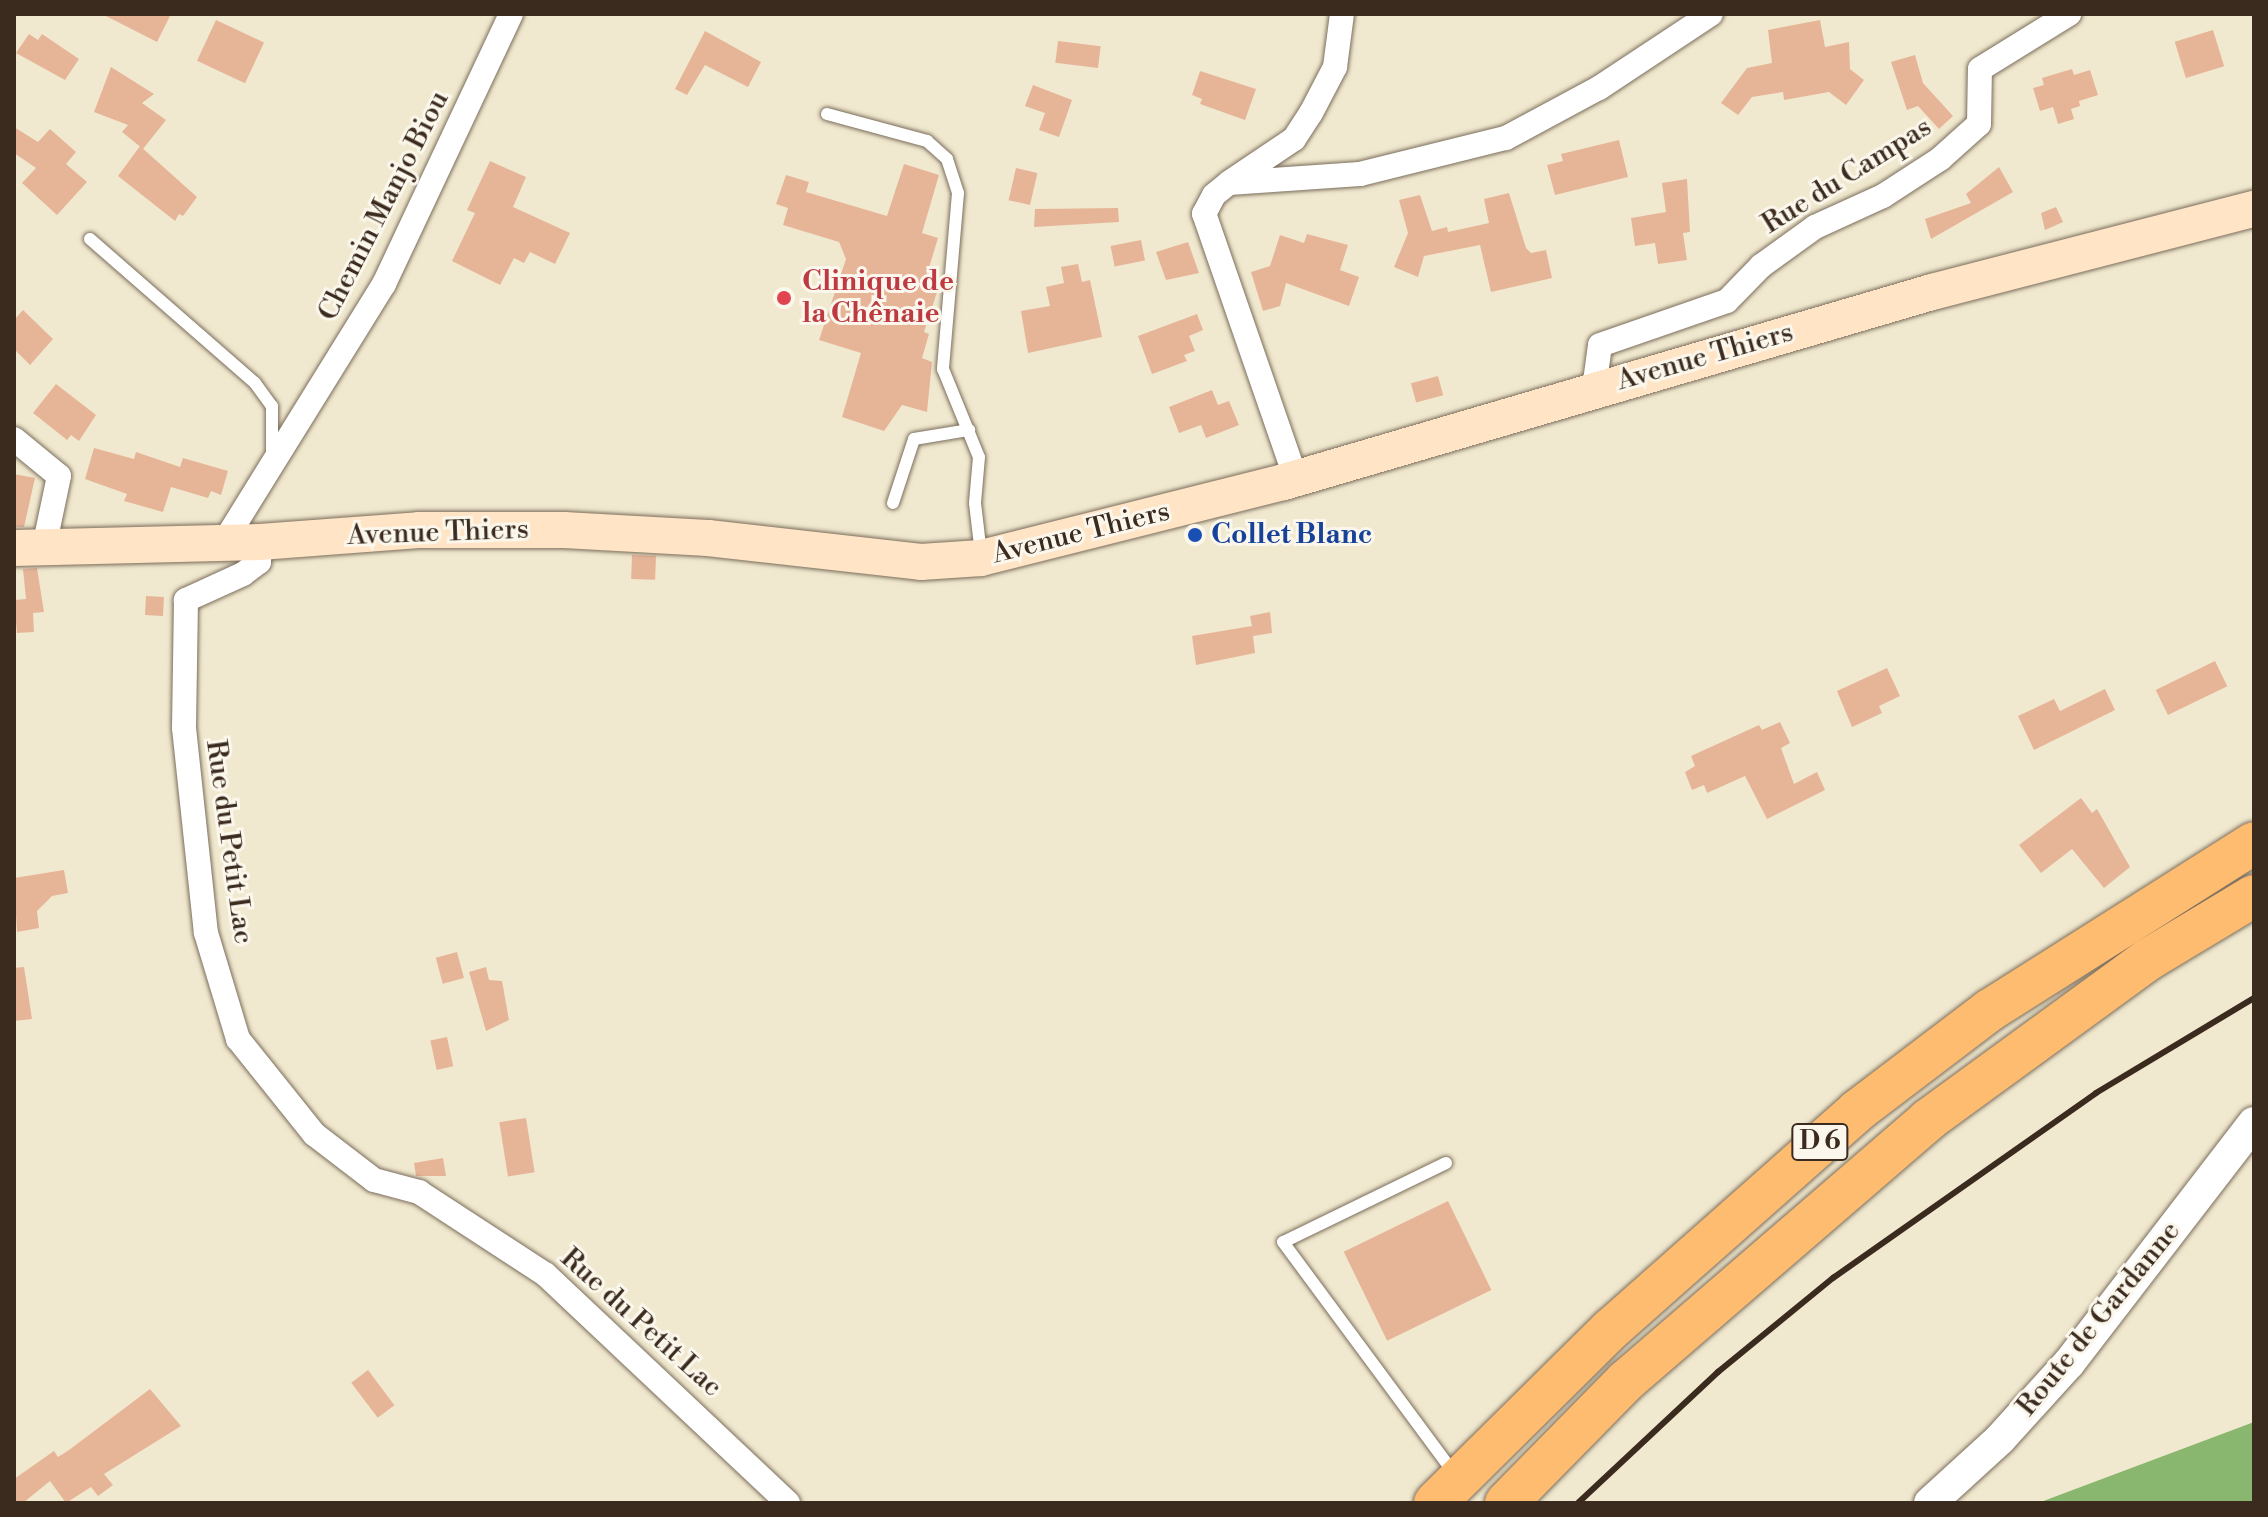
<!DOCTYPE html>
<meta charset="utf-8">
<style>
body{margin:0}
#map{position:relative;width:2268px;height:1517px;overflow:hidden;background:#f1e9cf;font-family:"Libre Bodoni",serif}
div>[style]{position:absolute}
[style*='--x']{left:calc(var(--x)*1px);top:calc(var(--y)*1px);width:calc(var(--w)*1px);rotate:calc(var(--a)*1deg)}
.forest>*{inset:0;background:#8ab76f}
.building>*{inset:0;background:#e6b598;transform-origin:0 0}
.roads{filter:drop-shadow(0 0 2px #7b6d5c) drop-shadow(0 0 2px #7b6d5c)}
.service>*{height:12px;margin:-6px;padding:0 6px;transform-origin:6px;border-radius:6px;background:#fff}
.minor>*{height:24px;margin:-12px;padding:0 12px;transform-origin:12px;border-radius:12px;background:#fff}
.tertiary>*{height:32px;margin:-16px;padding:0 16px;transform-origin:16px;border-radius:16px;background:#fff}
.secondary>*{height:36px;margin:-18px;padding:0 18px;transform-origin:18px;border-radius:18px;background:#ffe4c6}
.trunk>*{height:42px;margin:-21px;padding:0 21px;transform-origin:21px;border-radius:21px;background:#febc70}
.rail>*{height:6px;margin:-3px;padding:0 3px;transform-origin:3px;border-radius:3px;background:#3b2a1e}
.dots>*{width:22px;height:22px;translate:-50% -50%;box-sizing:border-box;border:4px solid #fbf7ec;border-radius:50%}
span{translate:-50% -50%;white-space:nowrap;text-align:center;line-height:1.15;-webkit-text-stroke:6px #fbf7ec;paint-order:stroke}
.shield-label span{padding:2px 6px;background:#fbf7ec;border:2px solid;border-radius:6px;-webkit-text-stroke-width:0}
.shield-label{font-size:26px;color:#3b2a1e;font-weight:700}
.street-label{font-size:28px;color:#3b2a1e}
.health-label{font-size:28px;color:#be3a42;font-weight:700}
.left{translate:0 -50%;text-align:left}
.transit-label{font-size:28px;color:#164399;font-weight:700}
.frame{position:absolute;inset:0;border:16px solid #3b2a1e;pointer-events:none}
</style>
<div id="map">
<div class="forest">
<i style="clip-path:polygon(2254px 1422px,2254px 1503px,2038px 1503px)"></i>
</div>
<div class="building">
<i style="clip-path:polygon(102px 14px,171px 14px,157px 42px)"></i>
<i style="left:216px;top:20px;width:53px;height:45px;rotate:25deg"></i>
<i style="clip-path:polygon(1820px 20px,1825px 47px,1849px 42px,1850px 69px,1864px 80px,1846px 105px,1829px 92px,1784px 100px,1783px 92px,1752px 97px,1738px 115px,1721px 103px,1747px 68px,1772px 63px,1768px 30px)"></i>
<i style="left:2213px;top:30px;width:38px;height:40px;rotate:73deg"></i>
<i style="clip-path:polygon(705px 31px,761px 62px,748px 87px,705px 65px,687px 95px,675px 89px)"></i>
<i style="clip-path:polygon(29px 34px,38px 40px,42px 34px,79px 59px,65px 80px,16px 53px)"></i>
<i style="left:1058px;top:41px;width:43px;height:22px;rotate:7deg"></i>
<i style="clip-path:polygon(1915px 55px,1923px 83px,1953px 116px,1939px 129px,1918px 106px,1907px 110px,1891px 62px)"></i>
<i style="clip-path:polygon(111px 67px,154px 94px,142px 103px,166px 120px,143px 149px,122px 132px,128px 125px,94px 112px)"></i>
<i style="clip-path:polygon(2072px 69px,2074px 75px,2090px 70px,2098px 95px,2079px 101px,2080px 106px,2071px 109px,2074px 119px,2058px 124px,2053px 107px,2040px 111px,2033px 88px,2044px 85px,2042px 78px)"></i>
<i style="clip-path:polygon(1200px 71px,1256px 89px,1245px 120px,1200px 104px,1202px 99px,1192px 95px)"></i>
<i style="clip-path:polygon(1033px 85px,1072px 100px,1059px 137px,1039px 130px,1045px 113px,1025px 106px)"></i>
<i style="clip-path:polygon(14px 127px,38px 142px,50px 129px,76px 152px,66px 164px,87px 182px,57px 215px,22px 183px,36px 168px,14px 153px)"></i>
<i style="clip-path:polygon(1619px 140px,1628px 177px,1555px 195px,1547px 165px,1563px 161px,1561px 154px)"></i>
<i style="clip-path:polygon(140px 146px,197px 197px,183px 216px,179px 214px,175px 221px,118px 176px)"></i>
<i style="clip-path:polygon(490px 161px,526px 177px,513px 207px,570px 233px,555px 264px,530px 252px,524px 263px,514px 258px,500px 285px,452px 261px,475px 213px,467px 210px)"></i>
<i style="clip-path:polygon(904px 164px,939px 175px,922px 233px,938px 238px,925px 281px,939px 286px,924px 332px,929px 334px,922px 358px,932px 362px,927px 412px,902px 405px,884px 431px,842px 417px,861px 353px,819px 340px,846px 259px,839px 242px,783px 225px,788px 208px,776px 204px,786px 175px,809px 182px,806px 192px,887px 216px)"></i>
<i style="clip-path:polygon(1999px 167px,2013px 192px,1931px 239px,1925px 219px,1971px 203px,1966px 194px)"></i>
<i style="left:1016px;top:168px;width:22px;height:33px;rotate:13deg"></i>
<i style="clip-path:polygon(1687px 179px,1690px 232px,1683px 233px,1687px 260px,1658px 264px,1655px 243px,1635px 246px,1631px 218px,1666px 212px,1662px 183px)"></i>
<i style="clip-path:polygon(1509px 193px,1526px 248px,1531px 253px,1546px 250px,1552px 278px,1491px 292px,1480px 245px,1424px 256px,1418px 277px,1394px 267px,1408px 233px,1399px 200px,1420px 195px,1432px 231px,1447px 227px,1448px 232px,1489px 223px,1484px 199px)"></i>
<i style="clip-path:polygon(2056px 207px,2063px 222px,2045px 230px,2041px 213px)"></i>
<i style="clip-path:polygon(1118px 208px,1119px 222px,1034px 227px,1035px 209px)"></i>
<i style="clip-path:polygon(1307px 234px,1348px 245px,1340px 270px,1359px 277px,1349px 306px,1286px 283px,1280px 306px,1263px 311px,1251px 272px,1270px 266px,1280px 235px,1304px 243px)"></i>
<i style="left:1141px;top:240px;width:21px;height:31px;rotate:79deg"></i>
<i style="clip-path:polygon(1188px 242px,1199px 273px,1166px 280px,1156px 252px)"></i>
<i style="clip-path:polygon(1078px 264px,1082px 282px,1090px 280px,1102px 337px,1028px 353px,1021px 311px,1050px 306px,1046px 287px,1064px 283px,1061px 267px)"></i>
<i style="clip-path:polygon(23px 310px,53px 339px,30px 365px,14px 349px,14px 320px)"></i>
<i style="clip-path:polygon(1197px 314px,1203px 330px,1189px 336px,1195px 351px,1184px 355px,1187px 361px,1152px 374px,1138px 336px)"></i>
<i style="left:1438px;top:376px;width:20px;height:28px;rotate:75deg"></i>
<i style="clip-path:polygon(56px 384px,96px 415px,79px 441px,71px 435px,67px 440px,33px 413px)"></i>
<i style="clip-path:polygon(1212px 390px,1218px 405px,1229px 401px,1239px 425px,1206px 438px,1201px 425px,1179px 433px,1169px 407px)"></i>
<i style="clip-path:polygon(94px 448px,134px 459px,136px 452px,180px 467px,183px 458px,228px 471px,221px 495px,211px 491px,208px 498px,171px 487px,163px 512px,124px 501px,127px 494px,85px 479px)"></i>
<i style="clip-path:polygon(14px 474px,35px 478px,24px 527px,14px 527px)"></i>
<i style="left:632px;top:555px;width:24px;height:24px;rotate:2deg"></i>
<i style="clip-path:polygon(37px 568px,44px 612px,33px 613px,34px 632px,17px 633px,14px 600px,26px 599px,23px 569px)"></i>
<i style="left:146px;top:596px;width:18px;height:19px;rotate:3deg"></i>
<i style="clip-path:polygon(1270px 612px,1272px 633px,1253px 636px,1255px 653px,1196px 665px,1192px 636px,1252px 626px,1250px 616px)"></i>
<i style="left:2215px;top:661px;width:28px;height:66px;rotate:64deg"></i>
<i style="clip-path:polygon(1887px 668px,1900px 696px,1879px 706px,1882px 713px,1852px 727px,1837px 691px)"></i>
<i style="clip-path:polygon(2105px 689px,2115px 710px,2034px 750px,2018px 716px,2054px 699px,2060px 711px)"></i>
<i style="clip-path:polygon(1780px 722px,1790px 743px,1781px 748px,1794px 784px,1817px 772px,1825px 790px,1767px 819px,1745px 776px,1707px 793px,1704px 785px,1692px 790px,1685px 772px,1695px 766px,1691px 756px,1759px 725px,1762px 730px)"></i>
<i style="clip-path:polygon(2081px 798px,2092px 813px,2097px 809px,2130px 867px,2104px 888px,2072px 849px,2041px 873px,2019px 845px)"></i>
<i style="clip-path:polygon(64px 870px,68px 893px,52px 896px,37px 911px,39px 928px,17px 932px,14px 878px)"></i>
<i style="left:457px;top:952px;width:27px;height:22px;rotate:75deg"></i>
<i style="clip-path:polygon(24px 967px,32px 1019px,14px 1021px,14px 968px)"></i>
<i style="clip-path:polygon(486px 967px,489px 980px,502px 981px,509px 1020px,486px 1031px,469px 972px)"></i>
<i style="left:447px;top:1037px;width:30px;height:17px;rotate:78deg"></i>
<i style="left:526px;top:1118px;width:55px;height:27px;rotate:81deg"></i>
<i style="clip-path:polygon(443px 1158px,446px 1176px,416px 1176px,414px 1163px)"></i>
<i style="left:1448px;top:1201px;width:99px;height:116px;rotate:64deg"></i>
<i style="left:368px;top:1370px;width:44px;height:21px;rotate:53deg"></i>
<i style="clip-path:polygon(150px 1389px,181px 1426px,104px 1474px,113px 1485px,98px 1496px,91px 1487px,66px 1503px,50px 1481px,23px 1503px,14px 1503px,14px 1479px,54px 1451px,58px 1457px,69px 1450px)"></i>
</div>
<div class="roads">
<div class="service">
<i style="--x:827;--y:114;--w:104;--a:15.1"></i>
<i style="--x:927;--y:141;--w:27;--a:42"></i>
<i style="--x:947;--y:159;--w:36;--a:72"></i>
<i style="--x:958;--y:193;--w:177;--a:94.9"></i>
<i style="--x:943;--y:369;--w:95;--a:67.8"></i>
<i style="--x:979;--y:457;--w:46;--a:95"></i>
<i style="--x:975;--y:503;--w:51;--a:83.3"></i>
<i style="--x:90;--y:239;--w:219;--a:41.1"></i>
<i style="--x:255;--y:383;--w:29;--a:54"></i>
<i style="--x:272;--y:406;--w:51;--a:90"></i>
<i style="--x:893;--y:503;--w:67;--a:-71.8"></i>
<i style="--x:914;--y:439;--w:56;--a:-9.3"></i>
<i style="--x:1446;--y:1163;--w:181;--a:154.1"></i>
<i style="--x:1283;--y:1242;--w:287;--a:53.5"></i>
</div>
<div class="minor">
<i style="--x:1230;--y:182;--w:77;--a:-33.9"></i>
<i style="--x:1294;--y:139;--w:31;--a:-57"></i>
<i style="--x:1311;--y:113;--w:52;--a:-62.4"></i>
<i style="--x:1335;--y:67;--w:53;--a:-82.5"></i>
<i style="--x:1594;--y:389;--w:44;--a:-82.2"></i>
<i style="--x:1600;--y:345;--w:134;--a:-19.1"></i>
<i style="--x:1727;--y:301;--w:49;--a:-45.8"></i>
<i style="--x:1761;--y:266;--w:67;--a:-35.8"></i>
<i style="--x:1815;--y:227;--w:75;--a:-24.5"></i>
<i style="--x:1883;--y:196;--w:68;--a:-33"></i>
<i style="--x:1940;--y:159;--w:52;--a:-41.9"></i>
<i style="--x:1979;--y:124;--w:55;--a:-89"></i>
<i style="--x:1980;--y:69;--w:105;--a:-31.7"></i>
<i style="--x:14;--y:439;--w:58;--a:39.4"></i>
<i style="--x:59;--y:476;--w:73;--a:101.9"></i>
<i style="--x:1296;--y:479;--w:281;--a:-109.1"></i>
<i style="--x:1204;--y:214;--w:21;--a:-62"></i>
<i style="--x:1214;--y:195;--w:19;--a:-39"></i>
<i style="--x:1229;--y:183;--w:131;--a:-3.9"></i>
<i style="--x:1360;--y:174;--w:150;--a:-13.9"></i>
<i style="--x:1506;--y:138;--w:106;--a:-28.3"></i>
<i style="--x:1599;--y:88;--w:134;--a:-33.5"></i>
<i style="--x:224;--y:542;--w:304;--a:-58.2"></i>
<i style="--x:384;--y:284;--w:298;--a:-64.8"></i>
<i style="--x:260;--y:542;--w:20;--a:93"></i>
<i style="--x:259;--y:562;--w:20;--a:143"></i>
<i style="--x:243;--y:574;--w:63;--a:155.5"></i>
<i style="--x:186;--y:600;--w:128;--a:90.9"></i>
<i style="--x:184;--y:728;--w:206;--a:83.9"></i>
<i style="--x:206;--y:933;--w:111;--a:73.2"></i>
<i style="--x:238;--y:1039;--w:122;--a:51.3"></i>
<i style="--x:314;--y:1134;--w:76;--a:37.5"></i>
<i style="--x:374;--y:1180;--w:47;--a:14.9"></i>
<i style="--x:419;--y:1192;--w:150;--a:33.1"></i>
<i style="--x:545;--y:1274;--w:334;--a:43.3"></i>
</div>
<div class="tertiary">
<i style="--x:1930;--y:1503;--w:95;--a:-42.4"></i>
<i style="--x:2000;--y:1439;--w:103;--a:-47.8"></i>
<i style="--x:2069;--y:1363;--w:303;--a:-52.4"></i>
</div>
<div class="secondary">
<i style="--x:14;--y:548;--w:246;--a:-1.4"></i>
<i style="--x:260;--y:542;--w:159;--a:-4.3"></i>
<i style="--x:419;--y:530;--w:145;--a:0"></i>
<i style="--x:564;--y:530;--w:144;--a:3.2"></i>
<i style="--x:708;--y:538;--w:214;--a:6.4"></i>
<i style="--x:921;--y:562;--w:60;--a:-3.8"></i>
<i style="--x:981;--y:558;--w:312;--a:-14.1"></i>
<i style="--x:1284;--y:482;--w:675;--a:-16.34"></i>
<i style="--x:1932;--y:292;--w:333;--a:-14.5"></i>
</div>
<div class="trunk">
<i style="--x:1435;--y:1503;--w:247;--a:-44.7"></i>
<i style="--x:1611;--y:1329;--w:329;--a:-41.5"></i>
<i style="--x:1857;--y:1111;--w:167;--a:-37.2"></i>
<i style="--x:1990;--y:1010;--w:312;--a:-32.3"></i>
<i style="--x:1506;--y:1503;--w:171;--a:-45.5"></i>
<i style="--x:1626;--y:1381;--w:399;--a:-40.8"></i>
<i style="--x:1928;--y:1120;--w:273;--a:-36.1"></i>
<i style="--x:2149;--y:959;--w:122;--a:-31"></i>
</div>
</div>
<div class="rail">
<i style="--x:1578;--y:1503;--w:192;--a:-43.1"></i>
<i style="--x:1718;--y:1372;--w:149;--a:-39.3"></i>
<i style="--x:1833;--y:1278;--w:322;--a:-35.1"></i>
<i style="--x:2096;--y:1093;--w:184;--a:-31"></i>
</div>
<div class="dots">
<i style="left:784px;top:298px;background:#e0444e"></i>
<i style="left:1195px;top:535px;background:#1a4fb4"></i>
</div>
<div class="shield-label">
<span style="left:1820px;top:1142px">D 6</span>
</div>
<div class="street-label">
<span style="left:1847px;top:176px;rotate:-32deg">Rue du Campas</span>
<span style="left:384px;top:206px;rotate:-63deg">Chemin Manjo Biou</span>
<span style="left:1705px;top:357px;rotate:-16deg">Avenue Thiers</span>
<span style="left:438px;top:533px;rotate:-2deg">Avenue Thiers</span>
<span style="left:1081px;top:533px;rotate:-14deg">Avenue Thiers</span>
<span style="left:229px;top:842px;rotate:82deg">Rue du Petit Lac</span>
<span style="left:2099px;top:1319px;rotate:-51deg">Route de Gardanne</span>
<span style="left:641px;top:1323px;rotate:42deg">Rue du Petit Lac</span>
</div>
<div class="health-label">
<span class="left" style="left:802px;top:298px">Clinique de<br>la Chênaie</span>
</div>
<div class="transit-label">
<span class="left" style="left:1211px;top:535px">Collet Blanc</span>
</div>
<div class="frame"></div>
</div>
